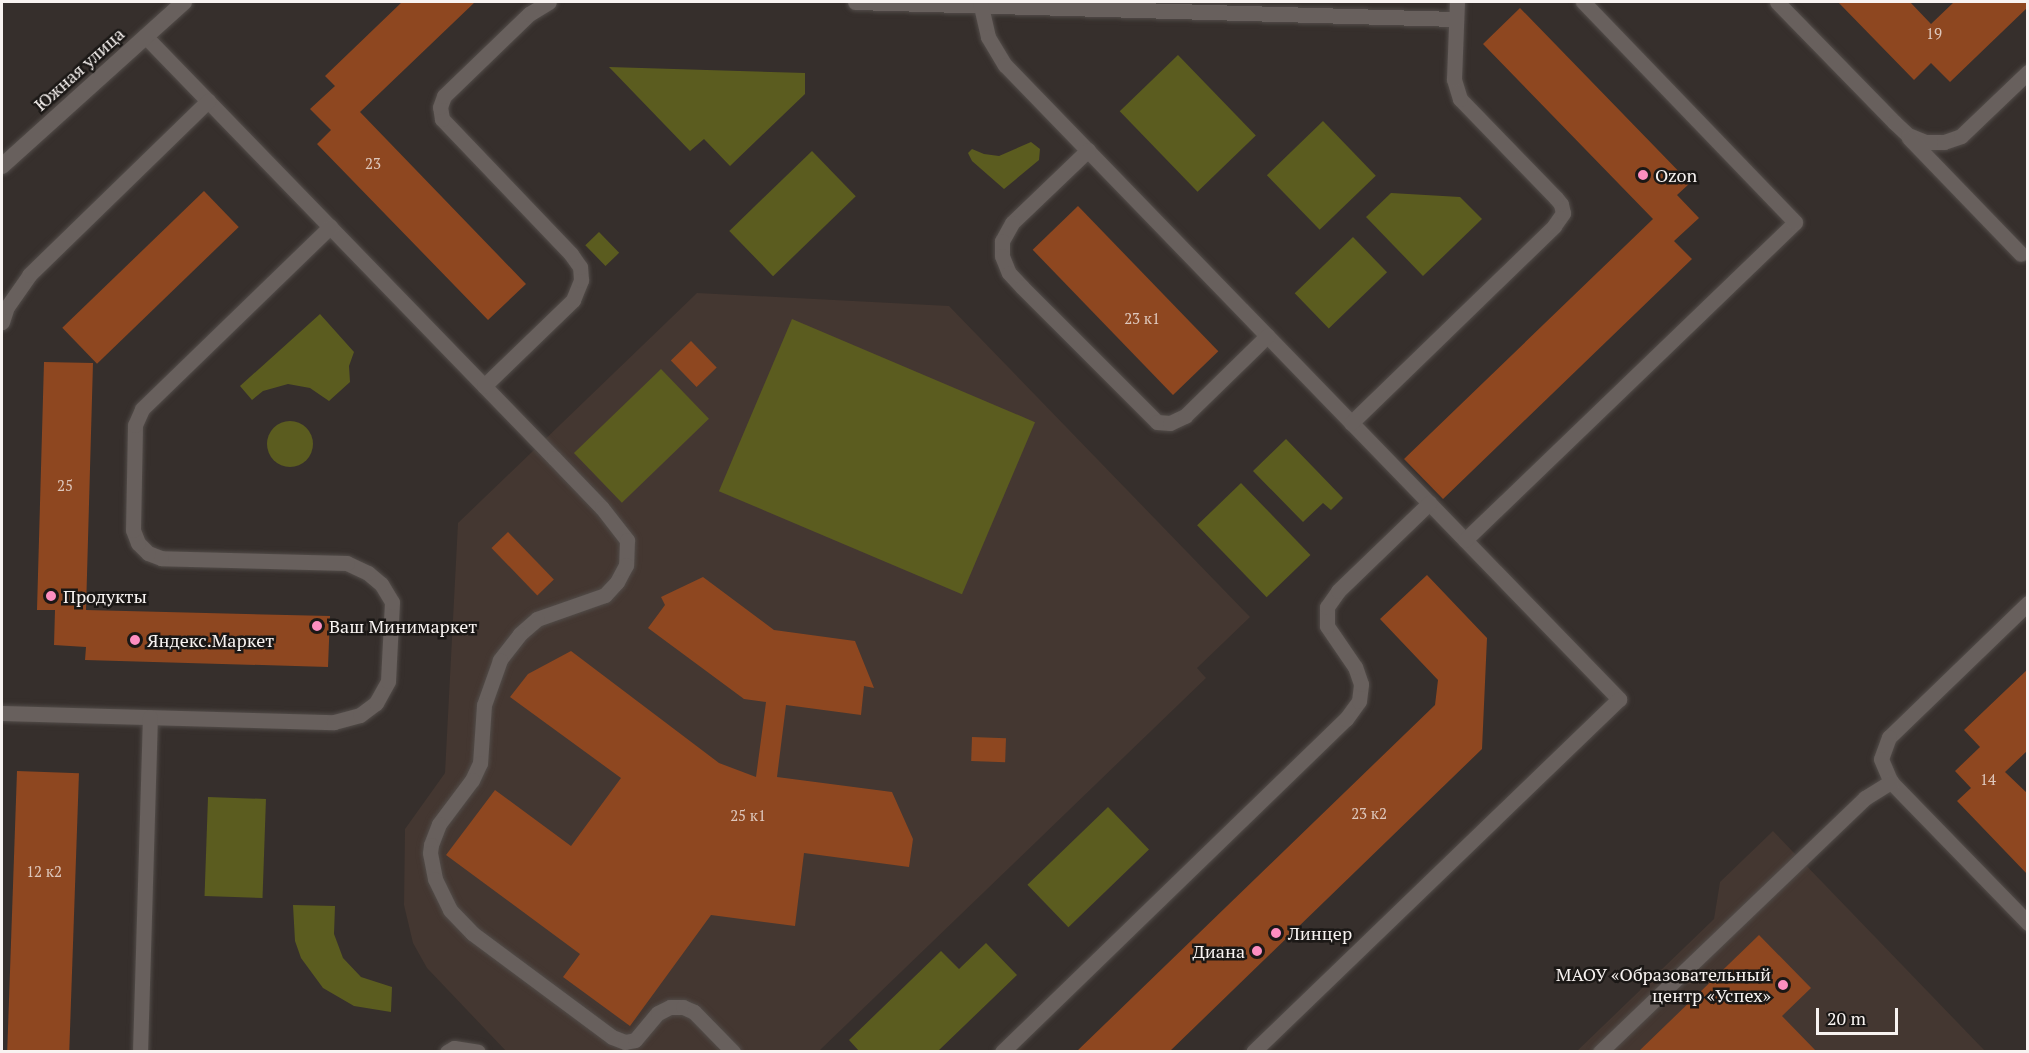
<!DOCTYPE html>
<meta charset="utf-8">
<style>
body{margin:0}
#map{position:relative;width:2029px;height:1053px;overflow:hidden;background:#362f2c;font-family:"PT Serif",serif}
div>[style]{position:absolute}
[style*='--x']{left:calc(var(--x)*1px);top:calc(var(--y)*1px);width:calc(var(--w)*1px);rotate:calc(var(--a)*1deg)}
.built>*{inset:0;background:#443731}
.green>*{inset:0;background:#5b5c1f;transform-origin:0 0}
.round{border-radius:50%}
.building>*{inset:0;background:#8e4720;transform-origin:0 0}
.roads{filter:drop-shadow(0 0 2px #524c49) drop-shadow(0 0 2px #524c49)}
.service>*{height:15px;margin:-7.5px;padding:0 7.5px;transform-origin:7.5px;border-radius:7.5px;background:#68605d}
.tertiary>*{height:16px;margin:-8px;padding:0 8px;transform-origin:8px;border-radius:8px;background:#68605d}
.dots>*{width:16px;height:16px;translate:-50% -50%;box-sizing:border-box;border:3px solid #1b1816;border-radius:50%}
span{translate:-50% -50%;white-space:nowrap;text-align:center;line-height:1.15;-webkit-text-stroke:5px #1b1816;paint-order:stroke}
.number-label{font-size:15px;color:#dec8bd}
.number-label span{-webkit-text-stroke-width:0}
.street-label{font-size:18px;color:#f8f3f1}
.poi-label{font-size:18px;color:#f8f3f1}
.left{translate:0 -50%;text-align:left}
.right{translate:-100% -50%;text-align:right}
.frame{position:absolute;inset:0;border:3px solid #f8f3f1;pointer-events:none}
.scale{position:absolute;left:1816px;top:1008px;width:82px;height:27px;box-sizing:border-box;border:3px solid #f8f3f1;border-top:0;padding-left:8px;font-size:18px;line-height:21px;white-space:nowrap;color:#f8f3f1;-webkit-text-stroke:4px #1b1816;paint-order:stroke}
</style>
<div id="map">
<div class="built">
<i style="clip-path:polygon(697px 293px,949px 306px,1250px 617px,1197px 668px,1206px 678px,819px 1051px,506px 1051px,427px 968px,413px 943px,404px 905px,405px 829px,445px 773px,458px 523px)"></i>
<i style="clip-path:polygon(1773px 831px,1985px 1051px,1576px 1052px,1714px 919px,1720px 882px)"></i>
</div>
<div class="green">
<i style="left:1178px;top:55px;width:112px;height:81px;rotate:46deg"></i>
<i style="clip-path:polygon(609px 67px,805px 73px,805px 94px,730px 166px,704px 139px,690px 151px)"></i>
<i style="left:1323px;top:121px;width:76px;height:78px;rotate:46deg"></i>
<i style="clip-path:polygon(1031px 142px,1040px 149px,1039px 160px,1004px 189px,972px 161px,968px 153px,972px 149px,984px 154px,999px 156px)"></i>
<i style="left:812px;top:151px;width:63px;height:115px;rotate:46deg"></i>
<i style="clip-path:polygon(1391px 193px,1460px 197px,1482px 219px,1423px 276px,1366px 217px)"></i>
<i style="left:599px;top:232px;width:29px;height:19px;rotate:46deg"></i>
<i style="left:1353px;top:237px;width:49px;height:81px;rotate:46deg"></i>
<i style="clip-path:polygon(320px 314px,354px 352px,349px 366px,350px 382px,329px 401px,310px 388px,288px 384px,263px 391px,252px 400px,240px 386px)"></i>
<i style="left:792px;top:319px;width:264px;height:187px;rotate:23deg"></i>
<i style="left:661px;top:369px;width:69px;height:121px;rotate:46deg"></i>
<i class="round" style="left:267px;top:421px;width:46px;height:46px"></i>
<i style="clip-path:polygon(1286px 439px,1343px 498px,1331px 510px,1323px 503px,1303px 522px,1253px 471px)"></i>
<i style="left:1241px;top:483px;width:100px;height:61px;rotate:46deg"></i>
<i style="left:208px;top:797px;width:58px;height:99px;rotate:2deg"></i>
<i style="left:1108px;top:807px;width:59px;height:112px;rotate:46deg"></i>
<i style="clip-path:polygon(293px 905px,335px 906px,334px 934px,343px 958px,361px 977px,392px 987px,391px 1012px,354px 1006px,323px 988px,301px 958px,295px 941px)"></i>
<i style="clip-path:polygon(986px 943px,1017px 975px,938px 1051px,859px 1051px,849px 1040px,941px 951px,959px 969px)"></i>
</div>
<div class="building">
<i style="clip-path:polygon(402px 2px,475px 2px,360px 112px,526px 284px,488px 320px,317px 144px,331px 130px,310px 109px,335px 86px,325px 76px)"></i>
<i style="clip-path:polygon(1838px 2px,1910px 2px,1931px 24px,1954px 2px,2028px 2px,2028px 7px,1950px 82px,1931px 63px,1914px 80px)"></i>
<i style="clip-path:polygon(1520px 8px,1690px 183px,1677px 195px,1699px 218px,1674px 241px,1692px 259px,1443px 499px,1404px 459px,1653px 219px,1483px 44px)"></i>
<i style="left:204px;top:191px;width:50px;height:197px;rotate:46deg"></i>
<i style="left:1078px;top:206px;width:202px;height:63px;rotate:46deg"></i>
<i style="left:691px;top:341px;width:37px;height:28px;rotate:46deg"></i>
<i style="clip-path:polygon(44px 362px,93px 363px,86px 610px,330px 616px,328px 667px,85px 660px,86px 647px,54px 645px,55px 610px,37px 610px)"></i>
<i style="left:508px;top:532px;width:66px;height:23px;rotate:46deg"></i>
<i style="clip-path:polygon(1427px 575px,1487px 638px,1482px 749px,1169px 1052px,1076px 1052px,1435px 705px,1438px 680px,1380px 619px)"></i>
<i style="clip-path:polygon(703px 577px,774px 630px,855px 641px,874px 688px,864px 686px,861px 715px,786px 705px,777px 777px,892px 792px,913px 839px,909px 867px,804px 853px,795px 926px,711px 915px,630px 1026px,563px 977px,580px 954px,446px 855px,495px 790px,571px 846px,621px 778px,510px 697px,528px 674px,571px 651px,719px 763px,756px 777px,766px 702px,744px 699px,648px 628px,665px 605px,661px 597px)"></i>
<i style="clip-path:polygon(2028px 669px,2028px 750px,2005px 772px,2028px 794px,2028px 875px,1957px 801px,1971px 788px,1955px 771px,1980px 747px,1964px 730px)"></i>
<i style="left:972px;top:737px;width:34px;height:24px;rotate:2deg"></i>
<i style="left:17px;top:771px;width:62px;height:281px;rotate:2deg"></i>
<i style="clip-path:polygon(1759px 935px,1811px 988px,1782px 1016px,1817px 1052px,1638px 1052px)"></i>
</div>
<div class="roads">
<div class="service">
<i style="--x:855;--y:2;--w:601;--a:1.62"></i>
<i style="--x:980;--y:2;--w:36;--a:77"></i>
<i style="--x:988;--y:37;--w:33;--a:59"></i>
<i style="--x:1005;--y:65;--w:883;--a:45.92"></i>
<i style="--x:1619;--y:699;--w:508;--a:136.04"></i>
<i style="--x:1777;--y:2;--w:168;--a:45.7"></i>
<i style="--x:1894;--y:122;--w:19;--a:43"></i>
<i style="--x:1908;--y:135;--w:18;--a:22"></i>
<i style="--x:1925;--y:142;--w:19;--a:0"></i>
<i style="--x:1944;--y:142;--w:18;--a:-19"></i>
<i style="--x:1961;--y:136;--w:93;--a:-43.7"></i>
<i style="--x:145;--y:36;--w:588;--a:45.9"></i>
<i style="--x:554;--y:458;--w:69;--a:46.2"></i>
<i style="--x:602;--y:508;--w:41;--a:52"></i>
<i style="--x:627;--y:540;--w:25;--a:92"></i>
<i style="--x:626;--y:565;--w:19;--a:118"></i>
<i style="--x:617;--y:582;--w:18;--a:133"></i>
<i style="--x:605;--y:595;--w:72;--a:160.6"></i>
<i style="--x:537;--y:619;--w:23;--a:139"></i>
<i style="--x:520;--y:634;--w:33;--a:128"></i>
<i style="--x:500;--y:660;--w:48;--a:109.6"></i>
<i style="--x:484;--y:705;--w:58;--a:93.9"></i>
<i style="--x:480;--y:763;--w:19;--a:115"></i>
<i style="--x:472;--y:780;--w:55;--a:126.9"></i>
<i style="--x:439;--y:824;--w:22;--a:111"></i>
<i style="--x:431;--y:845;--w:8;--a:97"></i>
<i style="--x:430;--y:853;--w:26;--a:79"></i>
<i style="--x:435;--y:879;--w:34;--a:64"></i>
<i style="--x:450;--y:910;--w:32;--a:46"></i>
<i style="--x:472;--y:933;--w:174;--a:36.6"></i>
<i style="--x:612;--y:1037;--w:14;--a:21"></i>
<i style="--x:625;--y:1042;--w:10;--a:-11"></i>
<i style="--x:635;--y:1040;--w:35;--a:-50"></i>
<i style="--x:658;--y:1013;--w:13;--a:-27"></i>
<i style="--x:670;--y:1007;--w:13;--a:0"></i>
<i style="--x:683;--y:1007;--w:12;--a:24"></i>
<i style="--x:694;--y:1012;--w:56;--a:45.7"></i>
<i style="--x:1909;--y:138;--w:161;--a:46"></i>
<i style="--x:1088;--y:150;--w:105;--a:136.2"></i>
<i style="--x:1012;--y:223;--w:21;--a:119"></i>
<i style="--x:1002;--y:241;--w:15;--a:90"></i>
<i style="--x:1002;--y:256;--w:18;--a:68"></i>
<i style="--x:1009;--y:273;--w:19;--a:47"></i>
<i style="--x:1022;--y:287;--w:191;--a:45"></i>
<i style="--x:1157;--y:422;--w:13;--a:4"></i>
<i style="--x:1170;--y:423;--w:17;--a:-25"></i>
<i style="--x:1185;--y:416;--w:115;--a:-44.3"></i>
<i style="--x:2;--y:322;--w:16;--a:-72"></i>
<i style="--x:7;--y:307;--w:39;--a:-55"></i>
<i style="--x:29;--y:275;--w:250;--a:-44.2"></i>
<i style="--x:484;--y:386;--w:124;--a:-44"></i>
<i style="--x:573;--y:300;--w:22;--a:-68"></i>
<i style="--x:581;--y:280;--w:13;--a:-94"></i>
<i style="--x:580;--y:267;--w:16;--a:-125"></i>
<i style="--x:571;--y:254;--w:187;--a:-133.7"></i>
<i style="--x:442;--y:119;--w:12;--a:-99"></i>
<i style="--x:440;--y:107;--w:12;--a:-70"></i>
<i style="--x:444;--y:96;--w:118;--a:-44"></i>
<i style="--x:529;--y:14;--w:23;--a:-31"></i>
<i style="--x:1351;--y:423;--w:283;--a:-44.1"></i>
<i style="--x:1554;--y:226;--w:16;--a:-55"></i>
<i style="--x:1563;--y:213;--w:9;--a:-103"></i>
<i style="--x:1561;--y:204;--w:8;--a:-130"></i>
<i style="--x:1556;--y:198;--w:138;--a:-134.1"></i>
<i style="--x:1460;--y:99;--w:21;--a:-107"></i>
<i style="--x:1454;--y:79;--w:77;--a:-87.8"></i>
<i style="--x:1465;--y:540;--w:458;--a:-43.9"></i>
<i style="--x:1795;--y:222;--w:306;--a:-133.9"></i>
<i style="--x:2028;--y:603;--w:193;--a:136"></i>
<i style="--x:1889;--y:737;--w:23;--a:110"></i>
<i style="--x:1881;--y:759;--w:25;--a:67"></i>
<i style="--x:1891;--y:782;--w:197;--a:45.8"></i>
<i style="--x:2;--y:713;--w:332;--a:1.6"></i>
<i style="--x:334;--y:722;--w:27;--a:-15"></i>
<i style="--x:360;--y:715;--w:20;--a:-37"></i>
<i style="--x:376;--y:703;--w:25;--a:-61"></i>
<i style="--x:388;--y:681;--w:79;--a:-87.1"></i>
<i style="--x:392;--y:602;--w:21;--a:-121"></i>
<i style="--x:381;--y:584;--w:17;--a:-140"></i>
<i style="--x:368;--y:573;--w:23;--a:-155"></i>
<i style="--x:347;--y:563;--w:186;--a:-178.5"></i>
<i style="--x:161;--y:558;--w:14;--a:-159"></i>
<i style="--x:148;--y:553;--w:14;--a:-135"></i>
<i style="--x:138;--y:543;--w:14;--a:-111"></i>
<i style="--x:133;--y:530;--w:105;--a:-88.9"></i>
<i style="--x:135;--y:425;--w:17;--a:-66"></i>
<i style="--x:142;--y:409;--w:262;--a:-44.1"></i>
<i style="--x:140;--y:1052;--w:335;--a:-88.3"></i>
<i style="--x:447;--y:1052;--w:8;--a:-30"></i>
<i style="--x:454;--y:1048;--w:24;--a:9"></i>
<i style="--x:1002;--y:1052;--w:479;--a:-44.1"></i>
<i style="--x:1346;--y:719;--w:22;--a:-54"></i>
<i style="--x:1359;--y:701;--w:17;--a:-83"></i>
<i style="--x:1361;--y:684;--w:18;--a:-109"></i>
<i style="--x:1355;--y:667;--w:50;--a:-124.3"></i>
<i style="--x:1327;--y:626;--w:19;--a:-90"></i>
<i style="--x:1327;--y:607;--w:19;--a:-55"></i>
<i style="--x:1338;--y:591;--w:127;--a:-44"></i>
<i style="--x:1600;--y:1052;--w:367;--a:-43.8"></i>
<i style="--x:1865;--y:798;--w:31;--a:-32"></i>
</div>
<div class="tertiary">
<i style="--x:2;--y:166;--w:245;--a:-42"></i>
</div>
</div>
<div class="dots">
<i style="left:1643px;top:175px;background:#fd8ec0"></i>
<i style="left:51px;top:596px;background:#fd8ec0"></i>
<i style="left:317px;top:626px;background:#fd8ec0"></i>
<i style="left:135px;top:640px;background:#fd8ec0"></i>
<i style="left:1276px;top:933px;background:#fd8ec0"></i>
<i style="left:1257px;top:951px;background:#fd8ec0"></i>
<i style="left:1783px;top:985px;background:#fd8ec0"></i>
</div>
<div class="number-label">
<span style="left:1934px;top:34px">19</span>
<span style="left:373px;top:164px">23</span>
<span style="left:1142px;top:319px">23 к1</span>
<span style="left:65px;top:486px">25</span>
<span style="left:1988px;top:780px">14</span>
<span style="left:1369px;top:814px">23 к2</span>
<span style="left:748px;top:816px">25 к1</span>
<span style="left:44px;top:872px">12 к2</span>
</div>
<div class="street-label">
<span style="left:79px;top:69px;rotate:-42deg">Южная улица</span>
</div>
<div class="poi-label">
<span class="left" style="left:1655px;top:175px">Ozon</span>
<span class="left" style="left:63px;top:596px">Продукты</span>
<span class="left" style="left:329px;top:626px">Ваш Минимаркет</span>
<span class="left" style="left:147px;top:640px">Яндекс.Маркет</span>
<span class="left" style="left:1288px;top:933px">Линцер</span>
<span class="right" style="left:1245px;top:951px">Диана</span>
<span class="right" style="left:1771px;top:985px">МАОУ «Образовательный<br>центр «Успех»</span>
</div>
<div class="frame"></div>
<div class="scale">20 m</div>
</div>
